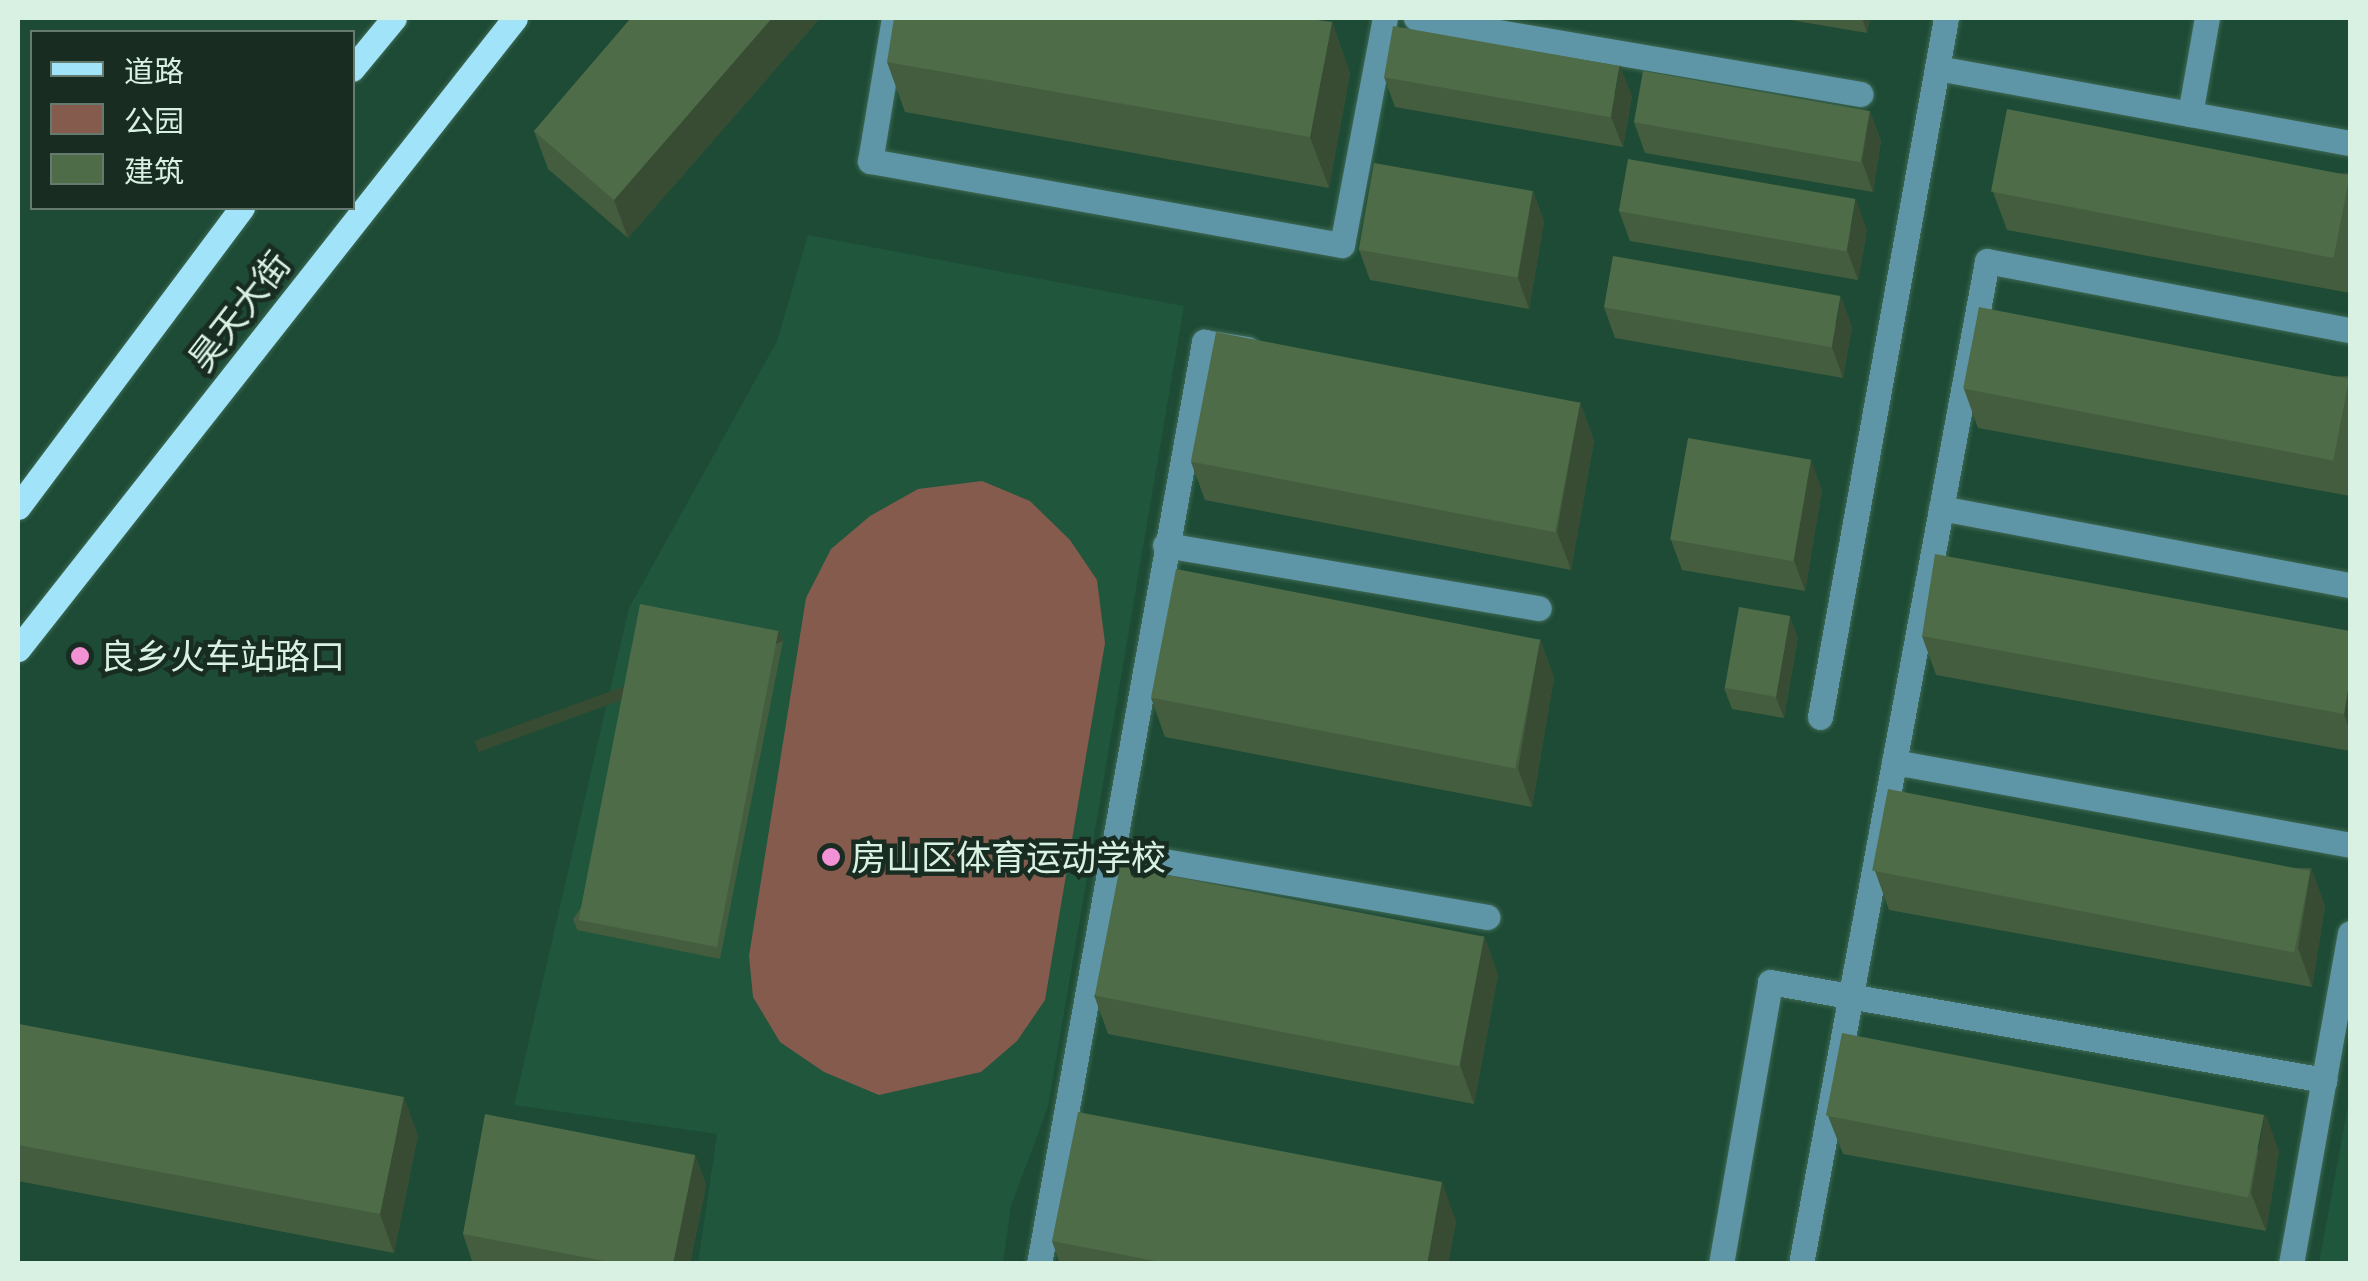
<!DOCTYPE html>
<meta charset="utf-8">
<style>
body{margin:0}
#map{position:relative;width:2368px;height:1281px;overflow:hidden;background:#1d4b35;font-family:"Open Sans","Noto Sans SC",sans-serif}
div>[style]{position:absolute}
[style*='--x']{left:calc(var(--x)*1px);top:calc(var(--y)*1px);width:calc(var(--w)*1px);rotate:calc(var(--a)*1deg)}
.built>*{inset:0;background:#1f563c}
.green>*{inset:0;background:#845b4d}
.roads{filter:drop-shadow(0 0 2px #3f6954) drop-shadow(0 0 2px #3f6954)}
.minor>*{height:25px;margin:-12.5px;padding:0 12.5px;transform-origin:12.5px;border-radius:12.5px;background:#5f96a7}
.major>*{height:25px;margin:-12.5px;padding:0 12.5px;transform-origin:12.5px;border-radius:12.5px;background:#a1e3f8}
.wall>*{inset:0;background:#445d3f}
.shaded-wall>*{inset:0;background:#374c33;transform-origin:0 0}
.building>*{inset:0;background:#4f6c49;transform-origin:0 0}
.dots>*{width:28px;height:28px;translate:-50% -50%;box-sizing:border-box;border:5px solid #192c22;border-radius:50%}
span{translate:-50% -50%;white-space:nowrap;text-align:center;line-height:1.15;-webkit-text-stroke:9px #192c22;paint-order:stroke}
.street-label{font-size:35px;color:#d9f1e3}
.poi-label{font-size:35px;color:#d9f1e3}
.left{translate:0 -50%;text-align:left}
.frame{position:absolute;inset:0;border:20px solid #d9f1e3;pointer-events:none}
.legend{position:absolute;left:30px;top:30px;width:325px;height:180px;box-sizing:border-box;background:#192c22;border:2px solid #667b6f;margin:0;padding:12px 18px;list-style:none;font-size:30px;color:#d9f1e3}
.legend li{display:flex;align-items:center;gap:20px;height:50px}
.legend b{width:50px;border:2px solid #667b6f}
</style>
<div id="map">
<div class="built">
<i style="clip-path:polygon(808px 235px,1184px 306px,1048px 1107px,1011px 1206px,1003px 1263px,698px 1263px,717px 1134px,514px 1105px,629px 608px,777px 341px)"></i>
<i style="clip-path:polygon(2348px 1105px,2350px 1263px,2319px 1263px)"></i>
</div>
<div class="green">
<i style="clip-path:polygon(982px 481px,1030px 501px,1070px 540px,1097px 580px,1105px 643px,1045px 1000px,1017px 1041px,981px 1072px,879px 1095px,824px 1072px,780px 1042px,753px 997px,749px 956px,806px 598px,831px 549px,870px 516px,918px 489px)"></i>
</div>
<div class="roads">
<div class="minor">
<i style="--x:894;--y:18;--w:145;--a:99.5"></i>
<i style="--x:870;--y:161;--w:479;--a:10.1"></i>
<i style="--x:1342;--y:245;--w:231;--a:-79.3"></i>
<i style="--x:1416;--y:18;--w:451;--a:9.7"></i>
<i style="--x:1937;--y:68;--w:420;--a:10.3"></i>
<i style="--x:2190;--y:114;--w:97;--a:-80"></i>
<i style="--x:1941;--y:508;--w:416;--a:10.7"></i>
<i style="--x:1165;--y:545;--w:379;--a:9.6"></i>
<i style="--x:1820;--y:717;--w:710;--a:-79.78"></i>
<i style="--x:1894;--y:762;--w:463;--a:10.3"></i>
<i style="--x:1111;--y:852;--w:382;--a:9.8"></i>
<i style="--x:1039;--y:1264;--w:937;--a:-79.85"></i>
<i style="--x:1204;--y:342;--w:44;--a:9.2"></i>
<i style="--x:1721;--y:1264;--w:286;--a:-80.1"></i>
<i style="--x:1770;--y:982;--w:563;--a:10.03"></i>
<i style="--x:1801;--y:1264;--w:1020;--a:-79.49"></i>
<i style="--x:1987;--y:261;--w:369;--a:10.8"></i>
<i style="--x:2291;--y:1264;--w:336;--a:-79.9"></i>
</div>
<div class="major">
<i style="--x:352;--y:69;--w:66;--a:-50.5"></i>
<i style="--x:18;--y:507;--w:374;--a:-53.2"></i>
<i style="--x:18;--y:649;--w:803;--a:-51.77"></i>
</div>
</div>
<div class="wall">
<i style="clip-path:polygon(631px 18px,820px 18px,628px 238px,548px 169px,534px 131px)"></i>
<i style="clip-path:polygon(1779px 18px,1870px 18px,1867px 33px)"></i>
<i style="clip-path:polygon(1332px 22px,1350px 73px,1329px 188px,905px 112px,887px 62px)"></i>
<i style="clip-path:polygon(1384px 77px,1632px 96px,1623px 147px,1395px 107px)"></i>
<i style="clip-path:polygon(1870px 111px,1881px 141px,1873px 192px,1645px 153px,1634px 122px)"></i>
<i style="clip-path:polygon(2350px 173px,2350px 293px,2007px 230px,1993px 192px)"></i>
<i style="clip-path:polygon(1533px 191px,1544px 222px,1529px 309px,1370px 280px,1359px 250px)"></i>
<i style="clip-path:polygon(1619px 211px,1867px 230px,1858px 280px,1630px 241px)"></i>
<i style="clip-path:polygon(1604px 307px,1852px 326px,1843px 378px,1615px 338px)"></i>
<i style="clip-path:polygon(2350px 376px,2350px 496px,1978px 428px,1964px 389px)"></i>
<i style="clip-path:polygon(1580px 402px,1594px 441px,1571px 570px,1205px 500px,1191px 462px)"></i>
<i style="clip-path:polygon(1822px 490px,1805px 591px,1682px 570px,1671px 540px)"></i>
<i style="clip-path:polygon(779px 630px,783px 641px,720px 959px,577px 930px,573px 919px)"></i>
<i style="clip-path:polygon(2350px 631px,2350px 751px,1936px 675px,1922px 636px)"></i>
<i style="clip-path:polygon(1798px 637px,1784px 718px,1732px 709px,1724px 688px)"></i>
<i style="clip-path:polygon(1540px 639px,1554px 678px,1532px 807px,1165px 737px,1151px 698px)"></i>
<i style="clip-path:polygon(2311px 868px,2325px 906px,2312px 987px,1889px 910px,1875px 871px)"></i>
<i style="clip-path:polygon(1484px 936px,1498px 975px,1474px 1104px,1108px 1034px,1094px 995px)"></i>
<i style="clip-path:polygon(18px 1031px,418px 1135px,394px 1253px,18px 1181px)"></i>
<i style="clip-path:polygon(1828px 1116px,2279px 1151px,2266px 1231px,1843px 1154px)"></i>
<i style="clip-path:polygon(695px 1155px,706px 1185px,690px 1264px,473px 1264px,463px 1234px)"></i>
<i style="clip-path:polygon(1456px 1221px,1448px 1264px,1060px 1264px,1052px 1241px)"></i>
</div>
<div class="shaded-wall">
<i style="clip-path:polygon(772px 18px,820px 18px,628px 238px,614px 200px)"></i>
<i style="clip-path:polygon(1862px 18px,1870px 18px,1867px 33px)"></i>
<i style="clip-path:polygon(1332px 22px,1350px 73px,1329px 188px,1310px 137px)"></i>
<i style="clip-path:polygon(1620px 65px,1632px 96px,1623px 147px,1611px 117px)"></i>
<i style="clip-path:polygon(1870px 111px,1881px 141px,1873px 192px,1862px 161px)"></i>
<i style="clip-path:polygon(1533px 191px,1544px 222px,1529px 309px,1518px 278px)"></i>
<i style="clip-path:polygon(1856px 199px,1867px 230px,1858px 280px,1847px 250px)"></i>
<i style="clip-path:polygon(1841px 296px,1852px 326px,1843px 378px,1832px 347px)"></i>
<i style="clip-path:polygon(1580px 402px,1594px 441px,1571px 570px,1557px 532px)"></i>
<i style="clip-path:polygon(1811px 459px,1822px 490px,1805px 591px,1794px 560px)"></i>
<i style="clip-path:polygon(1790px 616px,1798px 637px,1784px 718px,1776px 697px)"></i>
<i style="left:779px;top:630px;width:12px;height:324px;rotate:70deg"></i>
<i style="clip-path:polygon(1540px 639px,1554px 678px,1532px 807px,1518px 769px)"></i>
<i style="clip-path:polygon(2350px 676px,2350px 731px,2344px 714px)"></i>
<i style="clip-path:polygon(2311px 868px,2325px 906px,2312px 987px,2298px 948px)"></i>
<i style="clip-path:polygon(1484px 936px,1498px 975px,1474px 1104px,1460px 1065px)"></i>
<i style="clip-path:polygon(404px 1097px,418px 1135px,394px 1253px,380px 1214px)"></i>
<i style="clip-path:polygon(2265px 1112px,2279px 1151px,2266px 1231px,2251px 1193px)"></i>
<i style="clip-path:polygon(695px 1155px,706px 1185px,690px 1264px,673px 1264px)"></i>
<i style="clip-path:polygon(1442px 1182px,1456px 1221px,1448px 1264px,1427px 1264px)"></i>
</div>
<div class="building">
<i style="clip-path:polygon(631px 18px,772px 18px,614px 200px,534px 131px)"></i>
<i style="clip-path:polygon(894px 18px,1303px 18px,1332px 22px,1310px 137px,887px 62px)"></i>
<i style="left:1393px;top:26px;width:230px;height:52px;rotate:10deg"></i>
<i style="left:1643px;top:71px;width:230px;height:52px;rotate:10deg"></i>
<i style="left:2007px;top:109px;width:349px;height:84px;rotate:11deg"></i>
<i style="left:1628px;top:159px;width:231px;height:53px;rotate:10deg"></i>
<i style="left:1374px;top:163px;width:161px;height:88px;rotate:10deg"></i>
<i style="left:1613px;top:256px;width:231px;height:52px;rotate:10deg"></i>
<i style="left:1979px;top:307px;width:377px;height:83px;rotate:11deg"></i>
<i style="left:1216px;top:332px;width:371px;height:132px;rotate:11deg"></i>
<i style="left:1688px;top:438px;width:125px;height:103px;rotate:10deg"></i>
<i style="clip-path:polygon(1935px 554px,2350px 631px,2350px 676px,2344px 714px,1922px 636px)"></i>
<i style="left:1176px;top:569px;width:371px;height:131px;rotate:11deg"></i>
<i style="left:640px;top:604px;width:141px;height:322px;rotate:11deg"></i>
<i style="left:1739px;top:607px;width:52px;height:82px;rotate:10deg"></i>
<i style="left:1888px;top:789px;width:430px;height:83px;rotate:11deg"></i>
<i style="left:1120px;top:866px;width:371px;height:132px;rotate:11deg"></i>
<i style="clip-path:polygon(19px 1024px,404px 1097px,380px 1214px,18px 1145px,18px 1031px)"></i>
<i style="left:1842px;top:1033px;width:430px;height:84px;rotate:11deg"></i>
<i style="clip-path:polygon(1078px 1112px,1442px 1182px,1427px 1264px,1171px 1264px,1052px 1241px)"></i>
<i style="clip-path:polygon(485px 1114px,695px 1155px,673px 1264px,620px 1264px,463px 1234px)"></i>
</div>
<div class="dots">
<i style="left:80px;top:656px;background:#f391d5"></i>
<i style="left:831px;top:857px;background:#f391d5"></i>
</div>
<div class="street-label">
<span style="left:239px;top:311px;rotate:-52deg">昊天大街</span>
</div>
<div class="poi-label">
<span class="left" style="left:100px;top:656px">良乡火车站路口</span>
<span class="left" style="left:851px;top:857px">房山区体育运动学校</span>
</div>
<div class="frame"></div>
<ul class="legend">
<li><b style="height:12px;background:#a1e3f8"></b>道路</li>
<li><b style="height:28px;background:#845b4d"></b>公园</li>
<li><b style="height:28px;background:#4f6c49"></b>建筑</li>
</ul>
</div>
